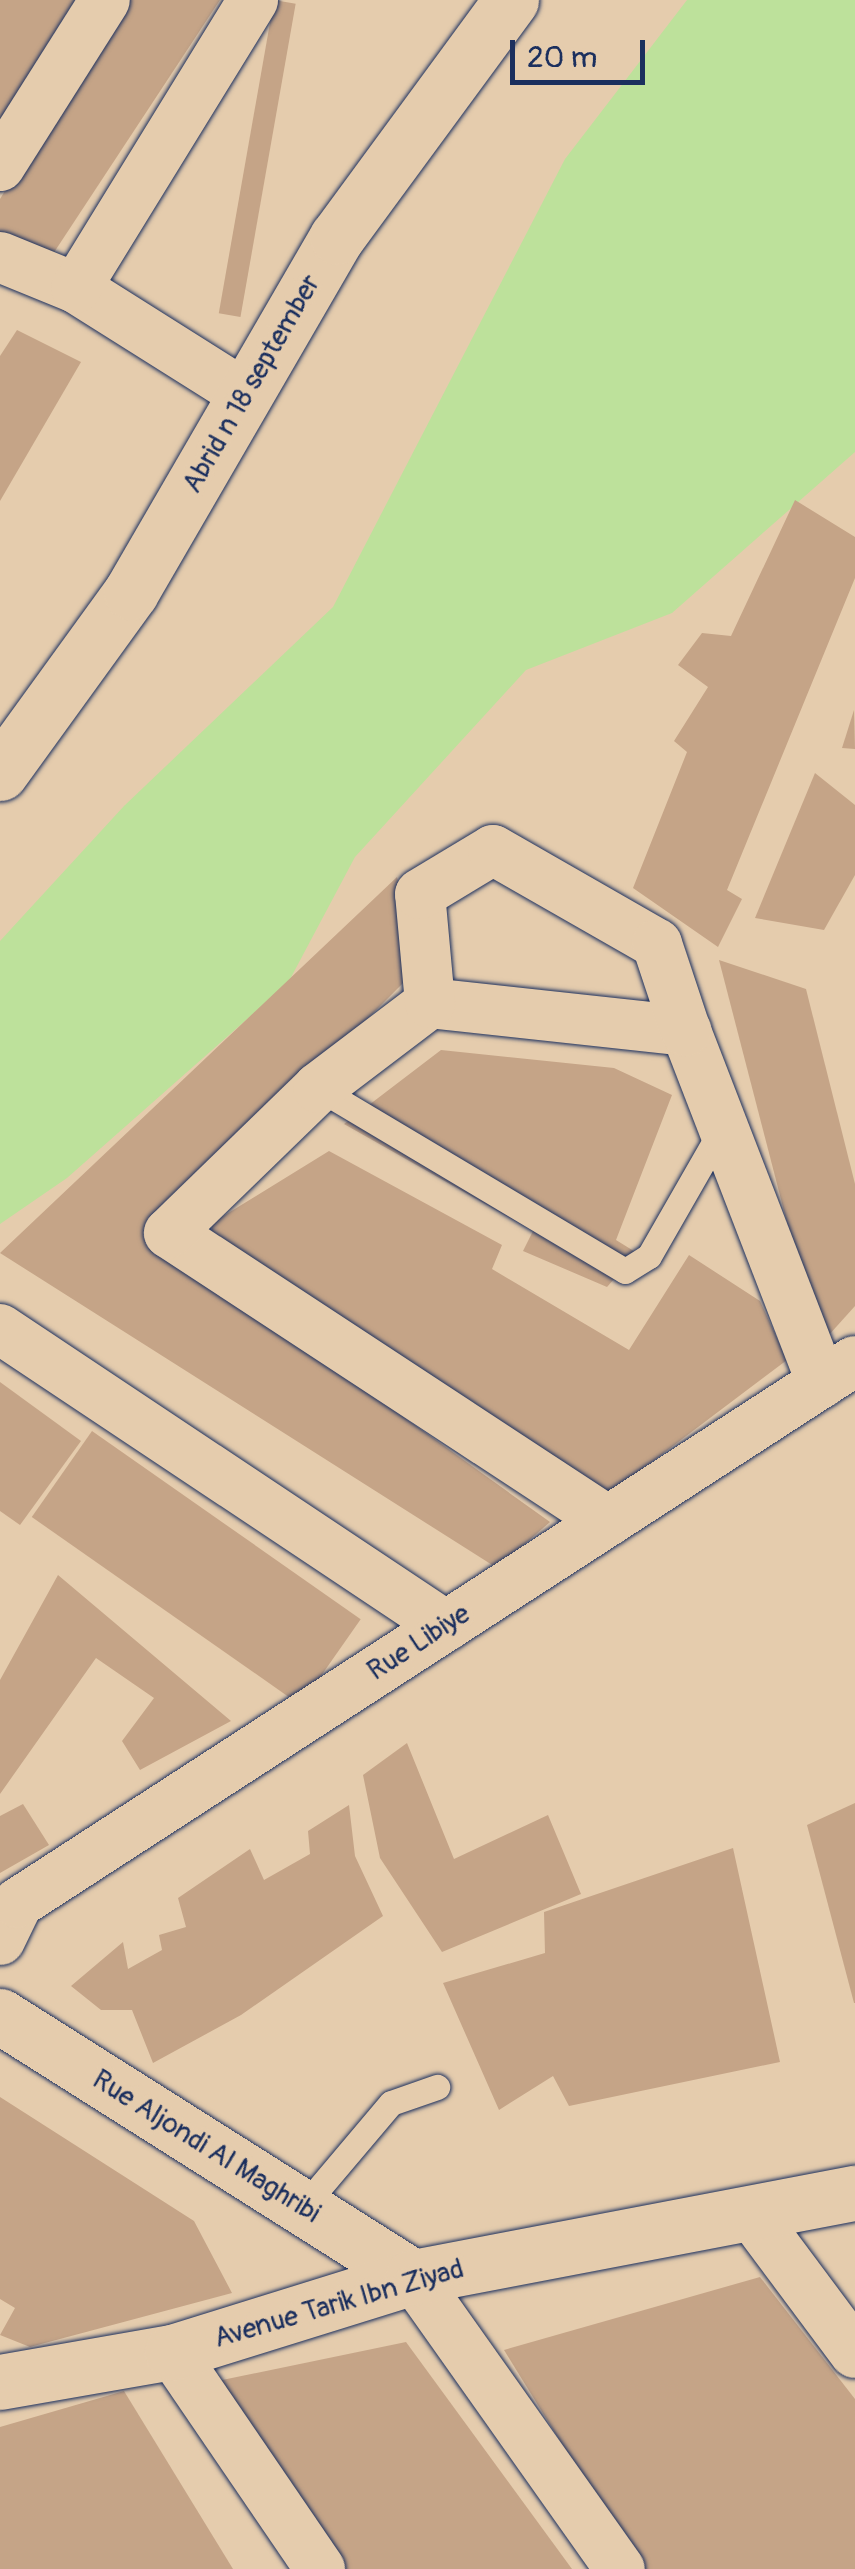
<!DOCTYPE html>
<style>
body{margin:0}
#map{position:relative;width:855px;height:2569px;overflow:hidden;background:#e5ccad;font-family:Pangolin,sans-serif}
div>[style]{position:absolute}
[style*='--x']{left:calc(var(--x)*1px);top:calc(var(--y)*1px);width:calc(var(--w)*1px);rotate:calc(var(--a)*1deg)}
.green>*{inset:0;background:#bde19b}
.building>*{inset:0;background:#c5a487;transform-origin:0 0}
.roads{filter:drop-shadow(0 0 2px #1b2f5e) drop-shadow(0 0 2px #1b2f5e)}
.service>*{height:25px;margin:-12.5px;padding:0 12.5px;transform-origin:12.5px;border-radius:12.5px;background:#e5ccad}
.minor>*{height:50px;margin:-25px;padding:0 25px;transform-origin:25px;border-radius:25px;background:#e5ccad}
.tertiary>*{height:55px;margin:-27.5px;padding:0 27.5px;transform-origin:27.5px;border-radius:27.5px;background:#e5ccad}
span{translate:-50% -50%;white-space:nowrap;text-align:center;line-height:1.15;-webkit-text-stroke:10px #e5ccad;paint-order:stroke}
.street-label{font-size:28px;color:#1b2f5e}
.scale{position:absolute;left:510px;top:40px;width:135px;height:45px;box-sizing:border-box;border:5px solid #1b2f5e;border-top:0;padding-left:12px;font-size:30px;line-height:35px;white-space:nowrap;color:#1b2f5e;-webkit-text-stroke:8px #e5ccad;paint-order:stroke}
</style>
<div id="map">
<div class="green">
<i style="clip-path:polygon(687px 0,855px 0,855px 452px,672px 613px,526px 670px,355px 857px,288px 983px,67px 1178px,0 1224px,0 941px,124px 806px,333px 607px,565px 159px)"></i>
</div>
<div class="building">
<i style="clip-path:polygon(0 0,75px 0,0 120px)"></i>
<i style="clip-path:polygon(122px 0,220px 0,51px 257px,0 233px,0 199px)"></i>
<i style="left:274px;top:0;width:22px;height:318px;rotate:10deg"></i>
<i style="clip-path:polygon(17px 330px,81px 362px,0 501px,0 356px)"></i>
<i style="clip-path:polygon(795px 500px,855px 537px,855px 578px,727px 890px,742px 899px,718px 947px,633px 888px,687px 752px,674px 741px,708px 687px,678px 665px,702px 633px,731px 636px)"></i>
<i style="clip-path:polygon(854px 710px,855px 749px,842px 748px)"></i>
<i style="clip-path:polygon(815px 773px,855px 805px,855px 875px,824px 930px,755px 918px)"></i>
<i style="clip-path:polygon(397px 877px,419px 967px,151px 1236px,550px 1522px,497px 1568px,0 1253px)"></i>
<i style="clip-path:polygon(719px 960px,806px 989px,855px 1184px,855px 1306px,819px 1346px)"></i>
<i style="clip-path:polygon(441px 1050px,614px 1068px,672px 1095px,616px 1240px,637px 1253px,607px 1287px,523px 1251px,533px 1231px,344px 1124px)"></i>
<i style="clip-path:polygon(329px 1151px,502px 1245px,492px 1269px,629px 1350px,689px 1255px,760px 1301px,787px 1360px,600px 1501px,212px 1248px,212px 1223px)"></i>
<i style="clip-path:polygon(0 1382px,81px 1441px,20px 1525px,0 1511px)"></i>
<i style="left:92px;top:1431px;width:328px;height:105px;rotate:35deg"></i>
<i style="clip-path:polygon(58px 1575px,231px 1721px,140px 1770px,122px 1741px,154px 1698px,96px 1658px,0 1794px,0 1680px)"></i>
<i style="clip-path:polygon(407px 1743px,454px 1859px,548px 1815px,581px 1894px,442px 1952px,380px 1858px,363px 1775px)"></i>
<i style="clip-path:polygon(855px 1803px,855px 2003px,854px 2003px,807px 1825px)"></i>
<i style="clip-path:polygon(23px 1804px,49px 1845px,0 1873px,0 1816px)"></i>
<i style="clip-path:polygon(349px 1805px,355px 1856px,383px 1916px,241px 2015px,153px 2063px,132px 2010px,101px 2010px,71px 1986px,123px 1942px,128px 1969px,162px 1950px,159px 1935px,186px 1927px,178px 1898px,250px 1849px,264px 1880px,310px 1854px,308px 1831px)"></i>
<i style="clip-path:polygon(733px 1848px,780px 2062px,569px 2106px,553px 2076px,499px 2110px,443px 1983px,545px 1953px,544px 1912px)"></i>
<i style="clip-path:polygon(0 2097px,194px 2221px,232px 2293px,30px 2347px,0 2335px,15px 2308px,0 2299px)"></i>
<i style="clip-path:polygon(760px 2277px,855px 2399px,855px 2569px,639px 2569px,504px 2350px)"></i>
<i style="clip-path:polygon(406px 2342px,572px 2569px,325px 2569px,198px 2385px)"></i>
<i style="clip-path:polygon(124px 2391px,233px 2569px,0 2569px,0 2427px)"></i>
</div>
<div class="roads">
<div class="service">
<i style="--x:318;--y:1088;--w:357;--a:30.8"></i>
<i style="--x:625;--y:1271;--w:28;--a:-32"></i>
<i style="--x:649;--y:1256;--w:149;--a:-60.2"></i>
<i style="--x:303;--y:2207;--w:136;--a:-49.8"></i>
<i style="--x:391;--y:2103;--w:49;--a:-19.2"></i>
</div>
<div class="minor">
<i style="--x:0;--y:166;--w:196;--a:-57.7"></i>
<i style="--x:0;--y:257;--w:82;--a:22.2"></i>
<i style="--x:76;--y:288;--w:199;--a:32.2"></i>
<i style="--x:76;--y:288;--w:338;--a:-58.4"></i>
<i style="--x:430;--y:1003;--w:258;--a:6.2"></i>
<i style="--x:686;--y:1031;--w:377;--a:68.9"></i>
<i style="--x:0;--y:1329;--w:536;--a:33.66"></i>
<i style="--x:608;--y:1521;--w:525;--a:-146.73"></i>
<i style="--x:169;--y:1233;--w:208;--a:-44.2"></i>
<i style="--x:318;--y:1088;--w:141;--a:-37.2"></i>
<i style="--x:430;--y:1003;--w:109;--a:-95.2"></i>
<i style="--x:420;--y:894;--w:85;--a:-31.1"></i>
<i style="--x:493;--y:850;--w:189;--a:29.8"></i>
<i style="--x:657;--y:944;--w:92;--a:71.6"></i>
<i style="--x:0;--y:1940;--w:41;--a:-64.1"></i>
<i style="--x:18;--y:1903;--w:997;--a:-32.93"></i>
<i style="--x:752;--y:2215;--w:172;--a:53.3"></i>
<i style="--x:413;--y:2277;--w:358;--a:54.7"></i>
<i style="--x:172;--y:2352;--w:263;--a:55.7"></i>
</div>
<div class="tertiary">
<i style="--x:0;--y:773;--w:223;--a:-54.1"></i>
<i style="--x:131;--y:592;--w:410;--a:-59.9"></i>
<i style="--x:337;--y:237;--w:294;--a:-53.7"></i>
<i style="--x:0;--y:2016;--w:489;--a:32.3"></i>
<i style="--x:0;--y:2382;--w:175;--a:-9.9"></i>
<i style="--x:172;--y:2352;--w:252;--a:-17.3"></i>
<i style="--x:413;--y:2277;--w:450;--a:-10.8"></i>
</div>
</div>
<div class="street-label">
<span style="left:252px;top:384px;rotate:-60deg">Abrid n 18 september</span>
<span style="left:419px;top:1643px;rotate:-33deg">Rue Libiye</span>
<span style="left:206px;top:2147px;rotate:32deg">Rue Aljondi Al Maghribi</span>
<span style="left:339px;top:2304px;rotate:-16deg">Avenue Tarik Ibn Ziyad</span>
</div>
<div class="scale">20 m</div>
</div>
